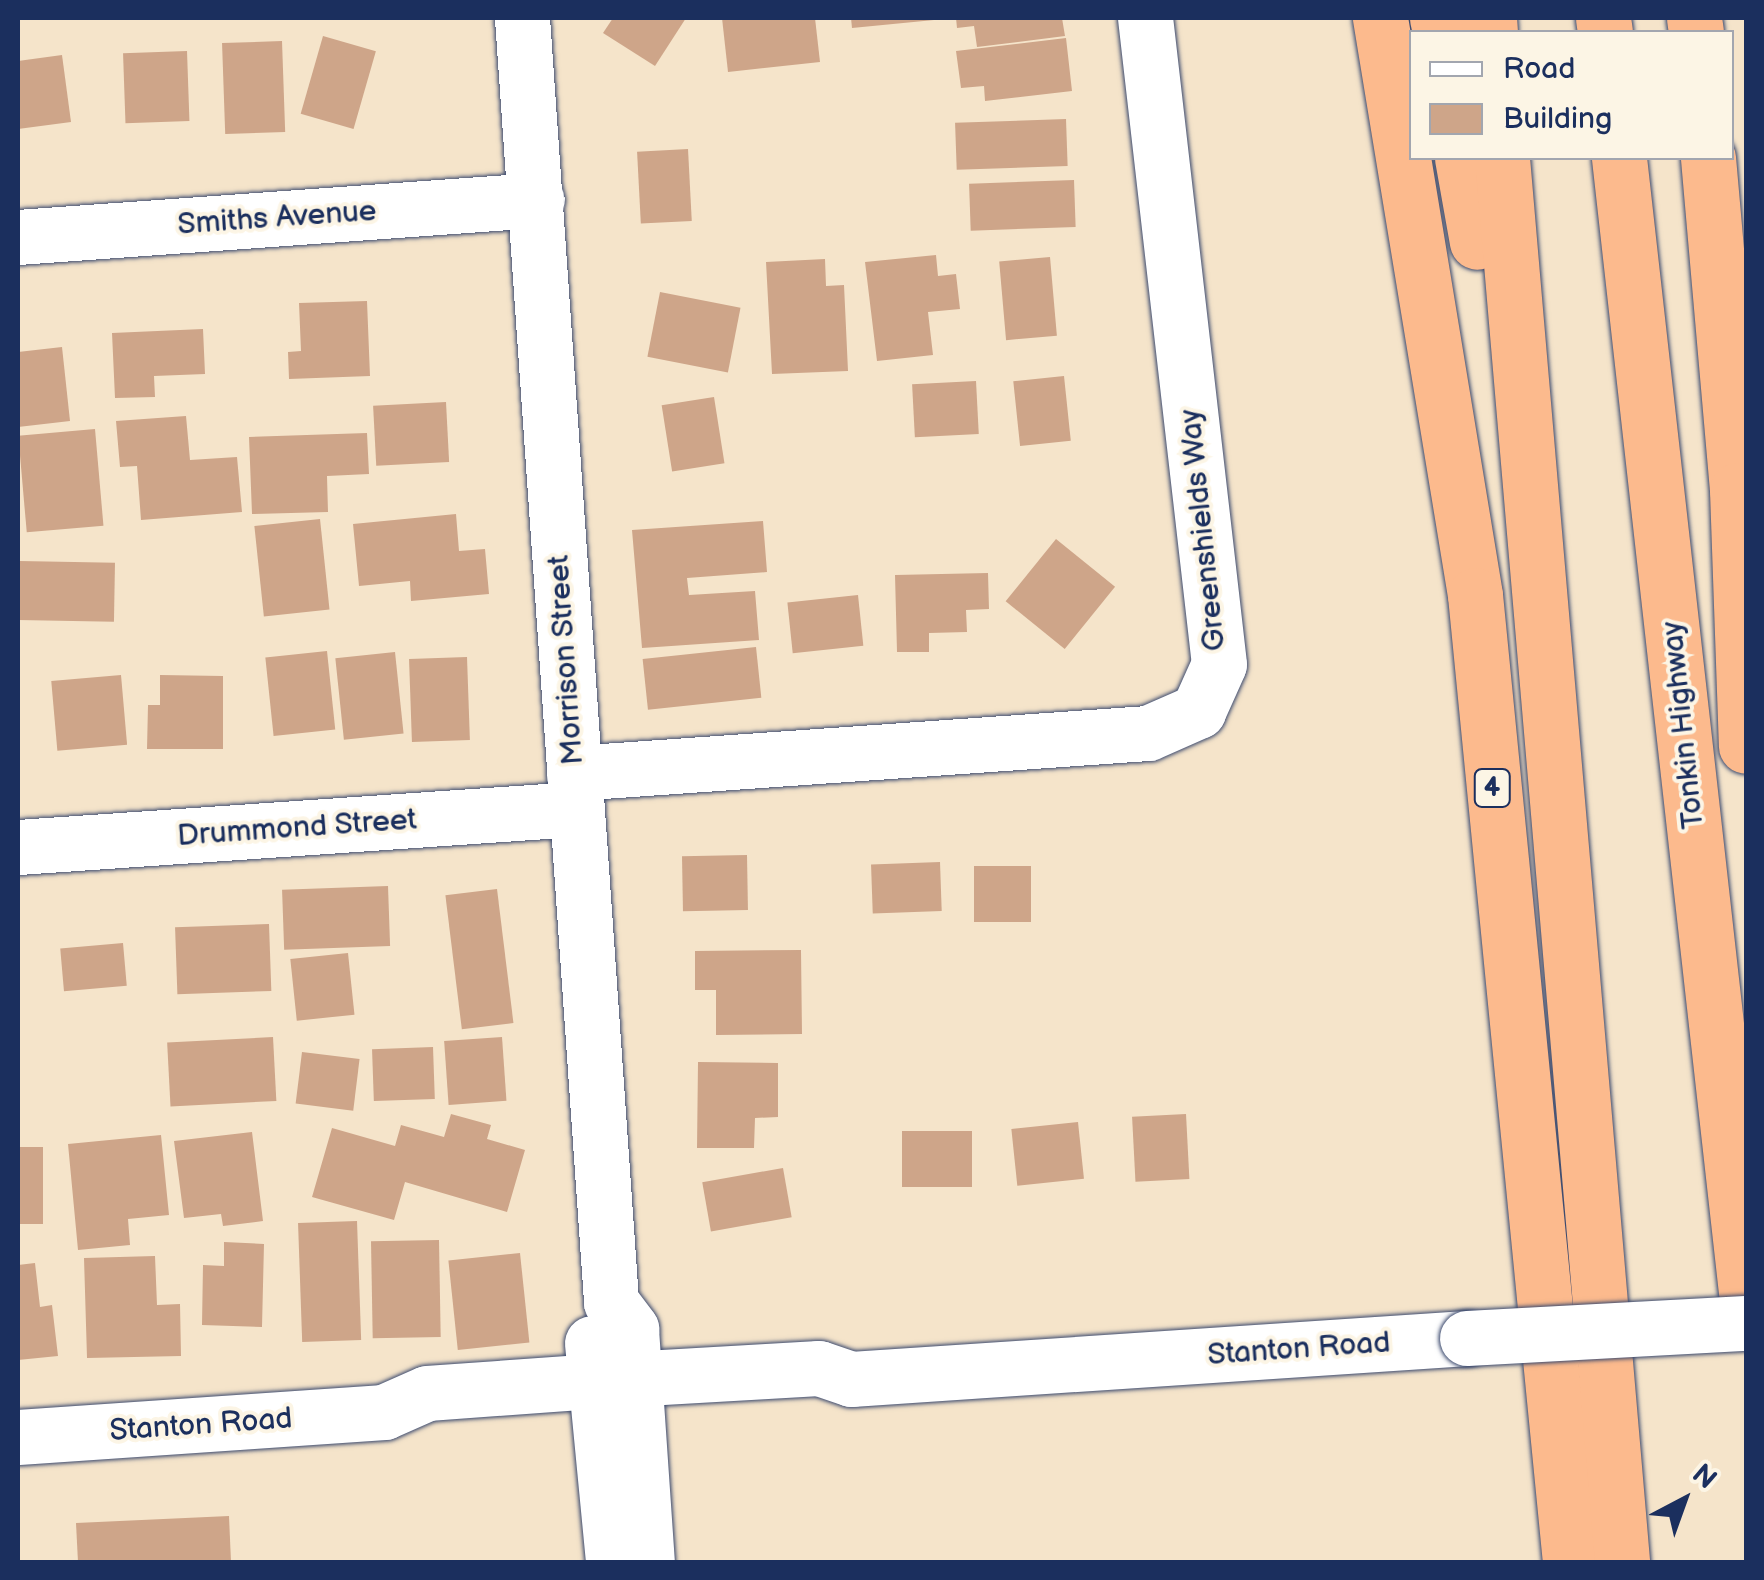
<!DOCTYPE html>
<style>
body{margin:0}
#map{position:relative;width:1764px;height:1580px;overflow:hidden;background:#f5e4ca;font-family:"Balsamiq Sans",sans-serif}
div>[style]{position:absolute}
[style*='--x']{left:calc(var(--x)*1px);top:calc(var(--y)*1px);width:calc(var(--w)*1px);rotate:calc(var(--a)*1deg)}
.building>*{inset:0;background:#cea589;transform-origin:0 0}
.roads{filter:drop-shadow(0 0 2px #3c4a6e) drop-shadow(0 0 2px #3c4a6e)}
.minor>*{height:55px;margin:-27.5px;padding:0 27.5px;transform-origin:27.5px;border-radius:27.5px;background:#fff}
.highway>*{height:55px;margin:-27.5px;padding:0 27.5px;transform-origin:27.5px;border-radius:27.5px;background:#fcba8d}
.bridges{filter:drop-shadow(0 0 2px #3c4a6e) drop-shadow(0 0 2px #3c4a6e)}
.minor-bridge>*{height:55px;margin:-27.5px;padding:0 27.5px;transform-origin:27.5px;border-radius:27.5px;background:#fff}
span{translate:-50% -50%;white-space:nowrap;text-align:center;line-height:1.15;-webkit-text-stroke:8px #fcf5e5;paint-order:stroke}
.shield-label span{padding:2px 8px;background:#fcf5e5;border:2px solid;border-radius:8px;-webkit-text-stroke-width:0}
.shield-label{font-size:28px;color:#1b2f5e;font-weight:700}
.street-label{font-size:30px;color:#1b2f5e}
.frame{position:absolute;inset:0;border:20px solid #1b2f5e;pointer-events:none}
.legend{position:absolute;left:1409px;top:30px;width:325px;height:130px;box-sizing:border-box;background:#fcf5e5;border:2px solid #a2a6af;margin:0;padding:12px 18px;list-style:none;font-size:30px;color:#1b2f5e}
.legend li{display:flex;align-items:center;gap:20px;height:50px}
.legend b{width:50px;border:2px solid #a2a6af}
.north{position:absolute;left:1634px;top:1450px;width:100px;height:100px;-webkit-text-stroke:8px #fcf5e5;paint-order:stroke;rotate:41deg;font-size:28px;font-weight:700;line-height:40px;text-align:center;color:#1b2f5e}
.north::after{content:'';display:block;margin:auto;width:35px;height:45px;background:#1b2f5e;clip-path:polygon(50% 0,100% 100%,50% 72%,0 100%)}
</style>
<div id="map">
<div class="building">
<i style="clip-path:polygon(613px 18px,686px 18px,655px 66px,603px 33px)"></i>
<i style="clip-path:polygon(722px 18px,815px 18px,820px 62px,728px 72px)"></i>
<i style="clip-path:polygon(851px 18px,934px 18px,934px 20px,852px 28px)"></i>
<i style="clip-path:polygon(956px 18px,1062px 18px,1065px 36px,977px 47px,974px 26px,957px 28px)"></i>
<i style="left:323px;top:36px;width:55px;height:81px;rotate:16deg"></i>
<i style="clip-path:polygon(1066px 38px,1072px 91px,985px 101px,984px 86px,961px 88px,956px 51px)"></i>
<i style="left:282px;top:41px;width:91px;height:60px;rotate:88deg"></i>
<i style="left:187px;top:51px;width:70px;height:64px;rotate:88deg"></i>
<i style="clip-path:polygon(62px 55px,71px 122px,18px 129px,18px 61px)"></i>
<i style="left:1066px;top:119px;width:47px;height:111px;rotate:88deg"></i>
<i style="left:688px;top:149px;width:72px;height:51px;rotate:87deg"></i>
<i style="left:1074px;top:180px;width:47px;height:105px;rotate:88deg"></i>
<i style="clip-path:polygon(936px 255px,938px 276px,956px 274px,960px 309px,928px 312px,933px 355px,877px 361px,865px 262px)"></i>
<i style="left:1050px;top:257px;width:79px;height:51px;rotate:85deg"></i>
<i style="clip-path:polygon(825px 259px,826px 286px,844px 285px,848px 371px,772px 374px,766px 262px)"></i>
<i style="left:660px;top:292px;width:82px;height:66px;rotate:11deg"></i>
<i style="clip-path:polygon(367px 301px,370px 376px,289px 379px,288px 352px,301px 351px,299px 303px)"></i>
<i style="clip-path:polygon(203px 329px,205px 374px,154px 376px,155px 397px,115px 398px,112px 333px)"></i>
<i style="clip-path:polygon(62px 347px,70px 421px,18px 427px,18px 352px)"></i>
<i style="left:1064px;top:376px;width:65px;height:51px;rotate:84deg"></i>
<i style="left:976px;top:381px;width:53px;height:64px;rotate:87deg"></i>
<i style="left:714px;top:397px;width:67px;height:53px;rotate:81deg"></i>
<i style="left:446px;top:402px;width:60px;height:73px;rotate:87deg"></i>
<i style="clip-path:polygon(186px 416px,190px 460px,237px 457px,242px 512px,141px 520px,137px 466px,120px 467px,116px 421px)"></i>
<i style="left:95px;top:429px;width:97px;height:77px;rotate:85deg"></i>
<i style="clip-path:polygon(367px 433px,369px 474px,327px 476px,328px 512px,252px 514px,249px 437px)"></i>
<i style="clip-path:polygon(456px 514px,459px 551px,485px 549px,489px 594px,411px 601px,410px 581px,359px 586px,353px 524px)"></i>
<i style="left:320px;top:519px;width:91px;height:66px;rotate:84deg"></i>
<i style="clip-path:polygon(763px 521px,767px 572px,687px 578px,689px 595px,755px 591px,759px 640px,642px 648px,632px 530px)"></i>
<i style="left:1056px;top:539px;width:76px;height:80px;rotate:39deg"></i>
<i style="left:19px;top:561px;width:96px;height:59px;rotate:1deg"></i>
<i style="clip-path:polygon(988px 573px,989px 609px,966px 610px,967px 632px,929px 633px,929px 652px,897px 652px,895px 575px)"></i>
<i style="left:858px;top:595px;width:51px;height:71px;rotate:84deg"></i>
<i style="left:756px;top:647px;width:51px;height:114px;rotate:84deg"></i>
<i style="left:327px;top:651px;width:79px;height:62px;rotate:84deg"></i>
<i style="left:395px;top:652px;width:82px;height:60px;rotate:84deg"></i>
<i style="left:467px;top:657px;width:83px;height:58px;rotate:88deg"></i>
<i style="left:121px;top:675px;width:70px;height:70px;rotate:85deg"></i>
<i style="clip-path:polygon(160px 675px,223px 676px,223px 749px,147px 749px,148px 705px,160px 705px)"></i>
<i style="left:747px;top:855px;width:55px;height:65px;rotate:89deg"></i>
<i style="left:940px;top:862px;width:49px;height:69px;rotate:88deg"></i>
<i style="left:974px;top:866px;width:57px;height:56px"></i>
<i style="left:388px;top:886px;width:60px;height:106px;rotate:88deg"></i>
<i style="left:497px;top:889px;width:135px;height:52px;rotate:83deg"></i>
<i style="left:269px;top:924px;width:67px;height:94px;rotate:88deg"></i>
<i style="left:123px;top:943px;width:43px;height:63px;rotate:85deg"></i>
<i style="clip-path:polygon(801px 950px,802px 1034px,716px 1035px,716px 990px,695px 990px,695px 951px)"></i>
<i style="left:348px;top:953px;width:62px;height:58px;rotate:84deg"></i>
<i style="left:273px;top:1037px;width:64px;height:106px;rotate:87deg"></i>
<i style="left:502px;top:1037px;width:64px;height:58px;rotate:86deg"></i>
<i style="left:433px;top:1047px;width:52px;height:61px;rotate:88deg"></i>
<i style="left:302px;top:1052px;width:58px;height:52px;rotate:7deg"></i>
<i style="clip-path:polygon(698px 1062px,778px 1063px,778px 1117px,755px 1118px,754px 1148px,697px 1148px)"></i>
<i style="clip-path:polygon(451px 1114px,491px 1125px,487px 1139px,525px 1150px,507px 1212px,405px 1182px,394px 1220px,312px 1197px,332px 1128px,395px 1146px,401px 1125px,444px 1137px)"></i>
<i style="left:1186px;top:1114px;width:65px;height:54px;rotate:87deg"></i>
<i style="left:1078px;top:1122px;width:57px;height:67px;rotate:84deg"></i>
<i style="left:902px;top:1131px;width:70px;height:56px"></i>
<i style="clip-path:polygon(252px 1132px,263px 1221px,223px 1226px,221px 1214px,184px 1218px,174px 1141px)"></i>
<i style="clip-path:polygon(161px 1135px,169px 1215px,128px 1219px,130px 1245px,78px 1250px,68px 1144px)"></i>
<i style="left:18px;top:1147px;width:25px;height:77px"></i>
<i style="left:783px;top:1168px;width:50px;height:82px;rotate:80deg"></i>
<i style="left:357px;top:1221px;width:119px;height:59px;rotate:88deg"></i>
<i style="left:439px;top:1240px;width:97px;height:68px;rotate:89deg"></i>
<i style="clip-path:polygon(224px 1242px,264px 1244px,262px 1327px,202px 1325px,203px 1265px,224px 1266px)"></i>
<i style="left:520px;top:1253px;width:90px;height:72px;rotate:84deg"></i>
<i style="clip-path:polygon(155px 1256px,157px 1305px,180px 1304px,181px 1356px,87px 1358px,84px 1258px)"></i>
<i style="clip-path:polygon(35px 1263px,40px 1307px,52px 1305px,58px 1356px,18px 1360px,18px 1265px)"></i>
<i style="clip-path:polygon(229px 1516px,231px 1562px,78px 1562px,76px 1523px)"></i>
</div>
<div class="roads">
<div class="minor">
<i style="--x:522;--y:18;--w:1287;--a:86.03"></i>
<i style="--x:611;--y:1302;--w:34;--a:53"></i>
<i style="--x:631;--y:1329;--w:234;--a:86.1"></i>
<i style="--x:18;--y:237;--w:520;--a:-4.08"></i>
<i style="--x:574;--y:773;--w:575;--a:-3.99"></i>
<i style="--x:1148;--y:733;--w:55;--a:-23.7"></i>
<i style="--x:1198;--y:711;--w:51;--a:-65.9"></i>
<i style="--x:1219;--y:664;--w:650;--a:-96.53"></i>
<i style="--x:18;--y:847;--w:559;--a:-3.9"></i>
<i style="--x:592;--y:1343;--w:220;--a:84.5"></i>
<i style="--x:18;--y:1437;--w:367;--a:-3.9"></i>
<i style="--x:384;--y:1412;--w:47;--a:-23.8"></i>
<i style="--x:427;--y:1393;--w:166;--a:-4.1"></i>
<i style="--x:593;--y:1381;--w:226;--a:-3.3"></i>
<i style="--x:819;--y:1368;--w:34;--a:19"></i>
<i style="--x:851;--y:1379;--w:617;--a:-3.81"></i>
</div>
<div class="highway">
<i style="--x:1380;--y:18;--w:585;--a:80.65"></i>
<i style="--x:1475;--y:595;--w:972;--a:84.39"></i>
<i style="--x:1437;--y:18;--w:14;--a:78"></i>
<i style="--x:1489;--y:18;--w:14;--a:86"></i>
<i style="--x:1603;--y:18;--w:14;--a:82"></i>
<i style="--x:1694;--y:18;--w:14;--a:82"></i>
<i style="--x:1462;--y:158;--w:85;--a:79.9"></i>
<i style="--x:1502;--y:158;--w:1409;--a:85.11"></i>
<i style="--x:1619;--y:158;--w:1141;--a:83.61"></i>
<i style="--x:1708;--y:158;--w:333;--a:85"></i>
<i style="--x:1737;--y:490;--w:256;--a:88"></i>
</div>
</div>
<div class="bridges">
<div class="minor-bridge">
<i style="--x:1467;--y:1338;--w:279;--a:-3.1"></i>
</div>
</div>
<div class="shield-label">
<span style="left:1492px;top:788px">4</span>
</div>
<div class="street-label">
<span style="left:277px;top:218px;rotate:-4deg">Smiths Avenue</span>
<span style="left:1203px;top:530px;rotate:-96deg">Greenshields Way</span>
<span style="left:566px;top:660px;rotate:-94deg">Morrison Street</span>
<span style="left:1683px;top:725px;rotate:-96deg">Tonkin Highway</span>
<span style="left:297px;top:828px;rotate:-4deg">Drummond Street</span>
<span style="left:1299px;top:1349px;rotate:-4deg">Stanton Road</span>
<span style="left:201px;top:1425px;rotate:-4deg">Stanton Road</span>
</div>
<div class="frame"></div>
<ul class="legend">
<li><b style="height:12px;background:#fff"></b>Road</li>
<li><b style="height:28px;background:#cea589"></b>Building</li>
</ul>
<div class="north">N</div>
</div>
